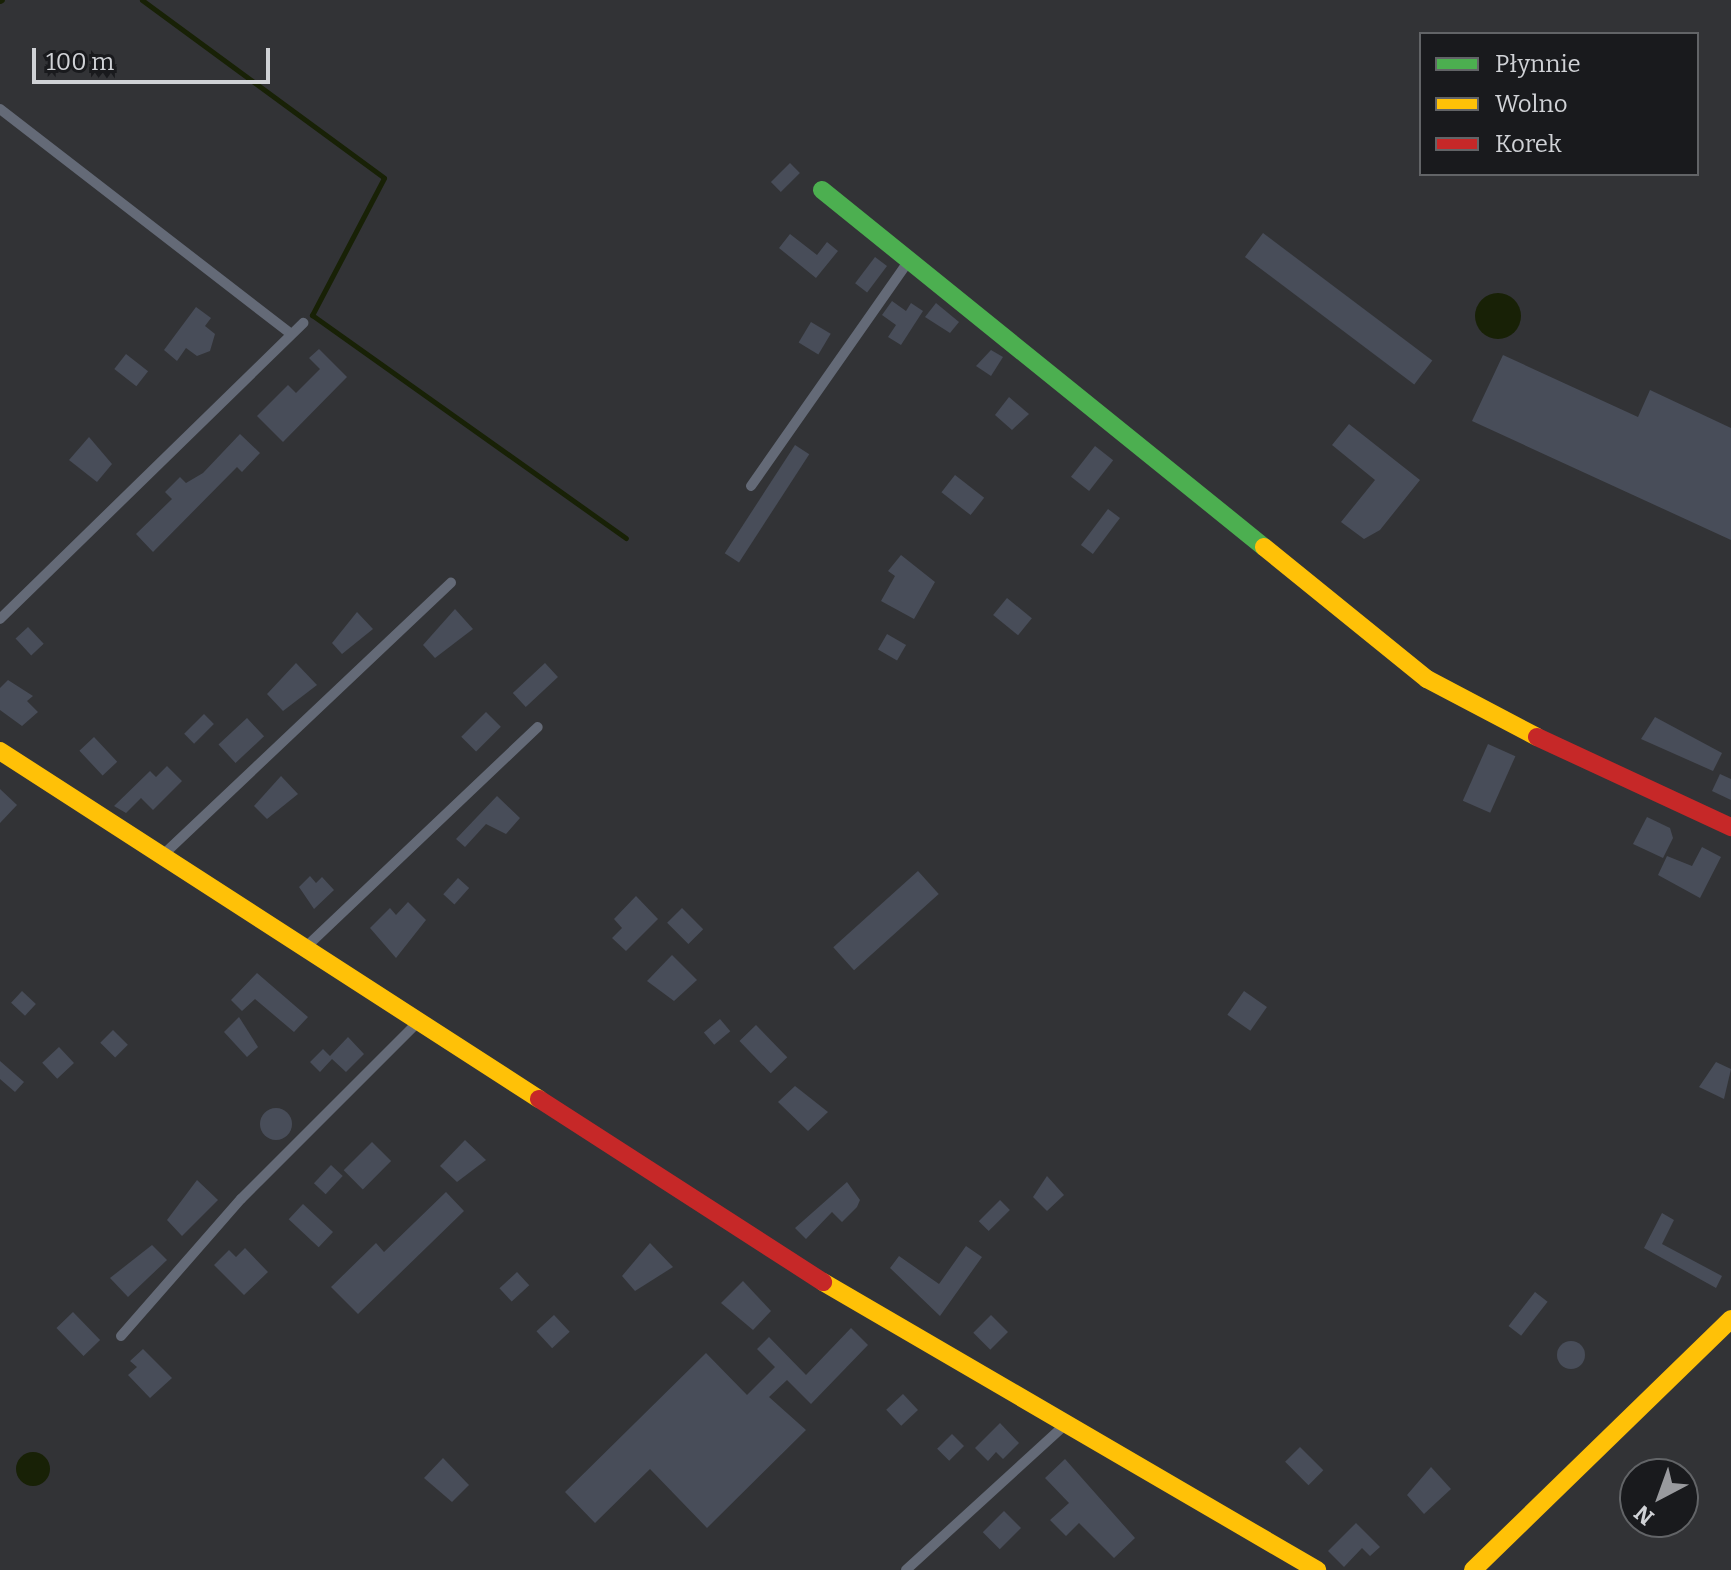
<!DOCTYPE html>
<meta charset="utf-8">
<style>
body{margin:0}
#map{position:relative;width:1731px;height:1570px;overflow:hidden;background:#323336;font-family:Bitter,serif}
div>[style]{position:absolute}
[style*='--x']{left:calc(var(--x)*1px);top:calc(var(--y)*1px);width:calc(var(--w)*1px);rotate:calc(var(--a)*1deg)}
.water>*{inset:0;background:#182106}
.round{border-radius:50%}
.stream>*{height:5px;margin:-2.5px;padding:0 2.5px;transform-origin:2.5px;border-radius:2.5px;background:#182106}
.building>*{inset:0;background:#484d59;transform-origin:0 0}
.lane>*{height:10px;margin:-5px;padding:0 5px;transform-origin:5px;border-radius:5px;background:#646a77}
.fast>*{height:18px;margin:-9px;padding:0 9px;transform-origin:9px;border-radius:9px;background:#4caf50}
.slow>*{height:18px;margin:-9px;padding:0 9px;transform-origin:9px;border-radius:9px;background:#ffc107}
.jam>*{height:18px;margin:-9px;padding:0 9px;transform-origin:9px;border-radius:9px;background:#c62828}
span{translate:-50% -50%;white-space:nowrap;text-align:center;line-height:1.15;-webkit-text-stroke:6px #191a1d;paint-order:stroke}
.legend{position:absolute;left:1419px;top:32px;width:280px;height:144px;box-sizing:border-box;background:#191a1d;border:2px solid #626467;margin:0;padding:10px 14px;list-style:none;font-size:24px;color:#d0d2d6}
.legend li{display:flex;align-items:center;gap:16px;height:40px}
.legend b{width:40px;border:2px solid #626467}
.north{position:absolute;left:1619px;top:1458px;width:80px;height:80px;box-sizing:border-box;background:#191a1d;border:2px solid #626467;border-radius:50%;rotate:221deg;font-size:22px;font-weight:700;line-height:32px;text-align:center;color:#d0d2d6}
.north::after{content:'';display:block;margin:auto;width:28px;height:36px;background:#999a9e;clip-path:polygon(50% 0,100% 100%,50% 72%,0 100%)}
.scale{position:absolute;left:32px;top:48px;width:238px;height:36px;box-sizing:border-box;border:4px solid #d0d2d6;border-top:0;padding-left:10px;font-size:24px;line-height:28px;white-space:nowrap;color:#d0d2d6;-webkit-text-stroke:6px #191a1d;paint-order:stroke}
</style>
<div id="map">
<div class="water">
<i class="round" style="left:1475px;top:293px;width:46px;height:46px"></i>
<i class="round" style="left:16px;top:1452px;width:34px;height:34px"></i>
</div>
<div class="stream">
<i style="--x:142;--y:0;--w:300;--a:36.3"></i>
<i style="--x:384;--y:178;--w:155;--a:117.7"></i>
<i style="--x:312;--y:315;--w:385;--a:35.4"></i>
<i style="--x:0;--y:1;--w:2;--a:-27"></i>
</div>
<div class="building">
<i style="left:790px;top:163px;width:14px;height:27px;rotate:45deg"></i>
<i style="left:1263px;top:233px;width:212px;height:30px;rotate:37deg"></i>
<i style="clip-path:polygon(790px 234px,817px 255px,827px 242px,838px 251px,816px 278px,779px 248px)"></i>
<i style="left:875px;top:257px;width:15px;height:33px;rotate:37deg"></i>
<i style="clip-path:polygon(892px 301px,906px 311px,911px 303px,923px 311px,901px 345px,888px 337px,896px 325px,882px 315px)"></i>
<i style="clip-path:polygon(936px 303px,959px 322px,950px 333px,925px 317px)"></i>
<i style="clip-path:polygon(196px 307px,211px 318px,205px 326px,215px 334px,210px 351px,197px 356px,186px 348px,177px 361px,164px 350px)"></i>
<i style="left:811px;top:322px;width:23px;height:24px;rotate:31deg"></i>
<i style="clip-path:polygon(319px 349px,347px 377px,283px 442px,257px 416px,288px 385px,296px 393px,320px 369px,309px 358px)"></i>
<i style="clip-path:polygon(991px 350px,1003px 357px,991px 376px,976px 366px)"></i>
<i style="left:126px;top:354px;width:28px;height:19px;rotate:38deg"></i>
<i style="clip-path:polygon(1503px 355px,1638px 417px,1650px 390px,1731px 428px,1731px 540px,1472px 421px)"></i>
<i style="clip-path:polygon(1009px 397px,1029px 414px,1012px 430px,995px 415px)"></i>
<i style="clip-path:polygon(1349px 424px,1420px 480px,1380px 530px,1364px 539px,1341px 522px,1375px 480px,1332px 445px)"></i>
<i style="clip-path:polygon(240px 434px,260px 453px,242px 472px,237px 467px,153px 552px,136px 534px,172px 499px,165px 492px,180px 477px,186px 483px,203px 473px)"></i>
<i style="clip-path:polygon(89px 437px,112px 464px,97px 482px,69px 460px)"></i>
<i style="left:795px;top:445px;width:17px;height:129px;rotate:33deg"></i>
<i style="left:1095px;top:446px;width:23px;height:39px;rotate:38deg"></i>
<i style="left:955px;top:475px;width:37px;height:22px;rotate:38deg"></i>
<i style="left:1108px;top:509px;width:15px;height:45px;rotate:37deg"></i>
<i style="clip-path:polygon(901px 555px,935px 582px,914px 619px,881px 601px,895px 576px,888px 571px)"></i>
<i style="left:1007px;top:598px;width:32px;height:22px;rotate:39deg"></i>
<i style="clip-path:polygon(455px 609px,473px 629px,435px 658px,423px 645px)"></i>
<i style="clip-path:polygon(357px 612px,373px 629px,342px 654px,332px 643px)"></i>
<i style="left:28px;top:627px;width:23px;height:17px;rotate:47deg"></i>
<i style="left:887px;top:634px;width:22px;height:18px;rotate:30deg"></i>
<i style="clip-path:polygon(296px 663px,317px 685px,283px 711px,267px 694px)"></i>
<i style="left:545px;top:663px;width:19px;height:44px;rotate:47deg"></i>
<i style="clip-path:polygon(8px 680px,33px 696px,27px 701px,38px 712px,22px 726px,0 710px,0 688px)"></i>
<i style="left:486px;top:712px;width:21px;height:35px;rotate:45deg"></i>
<i style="left:204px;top:714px;width:14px;height:28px;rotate:45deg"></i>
<i style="clip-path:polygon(1655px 717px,1722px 753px,1713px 771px,1641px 739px)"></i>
<i style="left:247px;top:718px;width:25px;height:39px;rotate:47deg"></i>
<i style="left:94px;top:737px;width:34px;height:20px;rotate:47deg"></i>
<i style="left:1488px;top:744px;width:30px;height:62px;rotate:24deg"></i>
<i style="clip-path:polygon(167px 766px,182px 781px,153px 810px,141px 798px,126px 813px,114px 806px,150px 771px,156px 777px)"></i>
<i style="clip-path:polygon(1720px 774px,1731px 779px,1731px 800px,1712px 791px)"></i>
<i style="clip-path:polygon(281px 776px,298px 794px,267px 819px,254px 806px)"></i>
<i style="clip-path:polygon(0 789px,17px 805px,0 823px)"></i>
<i style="clip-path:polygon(497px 796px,520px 818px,506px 834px,486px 824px,465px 847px,456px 839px)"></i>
<i style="clip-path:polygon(1647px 817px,1670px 828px,1673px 838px,1663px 858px,1633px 844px)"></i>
<i style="clip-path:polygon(1702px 847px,1721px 857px,1700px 898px,1658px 875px,1667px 856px,1692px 866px)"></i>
<i style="left:918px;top:871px;width:31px;height:114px;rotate:48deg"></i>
<i style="clip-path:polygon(310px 876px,316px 883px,322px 877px,334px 890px,314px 909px,299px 887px)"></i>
<i style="left:458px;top:878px;width:15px;height:22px;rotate:42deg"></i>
<i style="clip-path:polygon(636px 896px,658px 919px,626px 951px,612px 938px,622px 928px,614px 919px)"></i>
<i style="clip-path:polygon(408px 902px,426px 920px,396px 958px,370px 928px,390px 908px,396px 915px)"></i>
<i style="left:682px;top:908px;width:30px;height:21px;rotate:45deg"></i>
<i style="clip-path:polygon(672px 955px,697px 980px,674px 1001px,647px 981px)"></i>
<i style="clip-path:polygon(257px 973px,308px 1017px,294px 1032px,255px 999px,242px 1011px,231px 1000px)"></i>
<i style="left:22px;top:991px;width:19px;height:16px;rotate:43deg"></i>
<i style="left:1244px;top:991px;width:28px;height:29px;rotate:35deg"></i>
<i style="clip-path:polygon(239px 1017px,258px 1047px,247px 1057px,224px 1032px)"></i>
<i style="left:720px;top:1019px;width:16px;height:21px;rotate:50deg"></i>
<i style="left:756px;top:1025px;width:45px;height:23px;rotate:46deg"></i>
<i style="left:113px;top:1030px;width:21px;height:18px;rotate:45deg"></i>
<i style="clip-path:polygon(348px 1037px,364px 1054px,346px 1072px,332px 1059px,320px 1072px,310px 1062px,323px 1049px,330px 1056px)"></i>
<i style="left:59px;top:1047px;width:22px;height:23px;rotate:47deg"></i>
<i style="clip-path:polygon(0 1061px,24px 1082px,15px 1092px,0 1079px)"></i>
<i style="clip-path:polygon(1716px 1062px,1731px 1069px,1724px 1099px,1699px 1087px)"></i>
<i style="clip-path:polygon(795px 1086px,828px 1112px,808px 1131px,778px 1102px)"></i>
<i class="round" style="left:260px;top:1108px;width:32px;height:32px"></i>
<i style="clip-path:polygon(465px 1140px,486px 1160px,457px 1182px,440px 1166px)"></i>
<i style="left:372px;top:1142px;width:27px;height:40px;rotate:45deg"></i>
<i style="left:331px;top:1165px;width:16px;height:25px;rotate:43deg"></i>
<i style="clip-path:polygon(1047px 1176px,1064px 1195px,1047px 1211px,1033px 1197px)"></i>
<i style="clip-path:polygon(197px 1180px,218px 1200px,182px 1236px,167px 1220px)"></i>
<i style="clip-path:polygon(847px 1182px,860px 1200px,857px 1207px,842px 1222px,832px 1212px,806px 1239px,795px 1228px)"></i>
<i style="clip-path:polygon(446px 1192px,464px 1211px,358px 1314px,331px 1287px,376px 1243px,384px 1252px)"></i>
<i style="left:1000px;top:1200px;width:14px;height:30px;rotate:45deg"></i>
<i style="left:303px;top:1204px;width:41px;height:21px;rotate:43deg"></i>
<i style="clip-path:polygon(1662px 1213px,1674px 1220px,1662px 1244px,1722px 1276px,1716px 1288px,1644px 1248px)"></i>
<i style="clip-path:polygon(650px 1243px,673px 1267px,635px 1291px,622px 1276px)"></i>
<i style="clip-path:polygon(152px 1245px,167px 1260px,128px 1297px,110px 1278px)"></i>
<i style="clip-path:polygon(966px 1246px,982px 1257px,940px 1316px,890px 1268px,899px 1256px,939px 1284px)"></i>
<i style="clip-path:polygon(245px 1248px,268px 1272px,244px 1295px,214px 1265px,229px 1250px,236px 1257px)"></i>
<i style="left:517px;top:1272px;width:18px;height:24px;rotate:47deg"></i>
<i style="clip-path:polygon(743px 1281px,771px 1311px,753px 1330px,721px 1303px)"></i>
<i style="left:1535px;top:1292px;width:16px;height:43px;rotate:38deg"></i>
<i style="left:73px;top:1312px;width:39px;height:23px;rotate:46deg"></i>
<i style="left:554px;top:1315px;width:23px;height:24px;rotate:47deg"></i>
<i style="left:991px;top:1315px;width:24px;height:25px;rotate:45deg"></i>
<i style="clip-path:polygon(851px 1328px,868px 1345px,811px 1404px,787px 1380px,769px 1397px,806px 1430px,707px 1528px,650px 1469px,595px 1523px,565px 1492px,706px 1353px,747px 1395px,775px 1367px,757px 1349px,769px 1337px,806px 1375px)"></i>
<i class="round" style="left:1557px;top:1341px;width:28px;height:28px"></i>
<i style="clip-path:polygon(143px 1349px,172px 1378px,150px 1398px,128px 1375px,137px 1367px,130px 1361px)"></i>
<i style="left:903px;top:1394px;width:22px;height:23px;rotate:47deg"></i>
<i style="clip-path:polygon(1000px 1423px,1019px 1443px,1003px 1459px,996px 1452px,988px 1461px,975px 1448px)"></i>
<i style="left:952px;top:1434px;width:17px;height:21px;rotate:45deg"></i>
<i style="left:1300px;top:1447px;width:33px;height:21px;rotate:45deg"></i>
<i style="clip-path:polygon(443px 1458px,469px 1485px,452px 1502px,424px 1478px)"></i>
<i style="clip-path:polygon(1065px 1459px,1135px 1538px,1114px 1558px,1079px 1523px,1066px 1536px,1050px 1520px,1069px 1503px,1045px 1478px)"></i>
<i style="clip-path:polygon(1431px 1467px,1451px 1489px,1424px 1514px,1407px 1495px)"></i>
<i style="left:1004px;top:1511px;width:24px;height:30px;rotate:45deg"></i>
<i style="clip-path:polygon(1356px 1523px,1380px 1547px,1370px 1556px,1362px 1548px,1344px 1567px,1328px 1551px)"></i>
</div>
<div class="lane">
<i style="--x:0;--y:109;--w:368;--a:37.7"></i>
<i style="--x:751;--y:486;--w:274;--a:-55"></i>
<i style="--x:0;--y:619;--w:424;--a:-44.3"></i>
<i style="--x:164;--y:854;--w:395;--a:-43.4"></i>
<i style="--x:307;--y:946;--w:318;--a:-43.5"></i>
<i style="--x:121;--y:1336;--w:182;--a:-48.8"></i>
<i style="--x:241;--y:1199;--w:250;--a:-45"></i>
<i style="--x:906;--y:1570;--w:215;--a:-42.4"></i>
</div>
<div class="fast">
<i style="--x:822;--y:190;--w:568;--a:38.93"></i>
</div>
<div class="slow">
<i style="--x:1264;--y:547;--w:210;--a:39"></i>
<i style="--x:1427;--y:679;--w:124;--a:27.8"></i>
<i style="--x:0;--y:751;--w:642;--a:32.85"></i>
<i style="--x:823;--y:1282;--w:572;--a:30.24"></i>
<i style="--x:1473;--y:1570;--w:360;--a:-44.2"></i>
</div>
<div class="jam">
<i style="--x:1537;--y:737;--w:214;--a:24.9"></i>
<i style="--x:539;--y:1099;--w:338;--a:32.8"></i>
</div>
<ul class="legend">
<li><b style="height:10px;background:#4caf50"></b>Płynnie</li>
<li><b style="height:10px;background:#ffc107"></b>Wolno</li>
<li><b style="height:10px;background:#c62828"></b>Korek</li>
</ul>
<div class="north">N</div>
<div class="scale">100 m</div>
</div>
